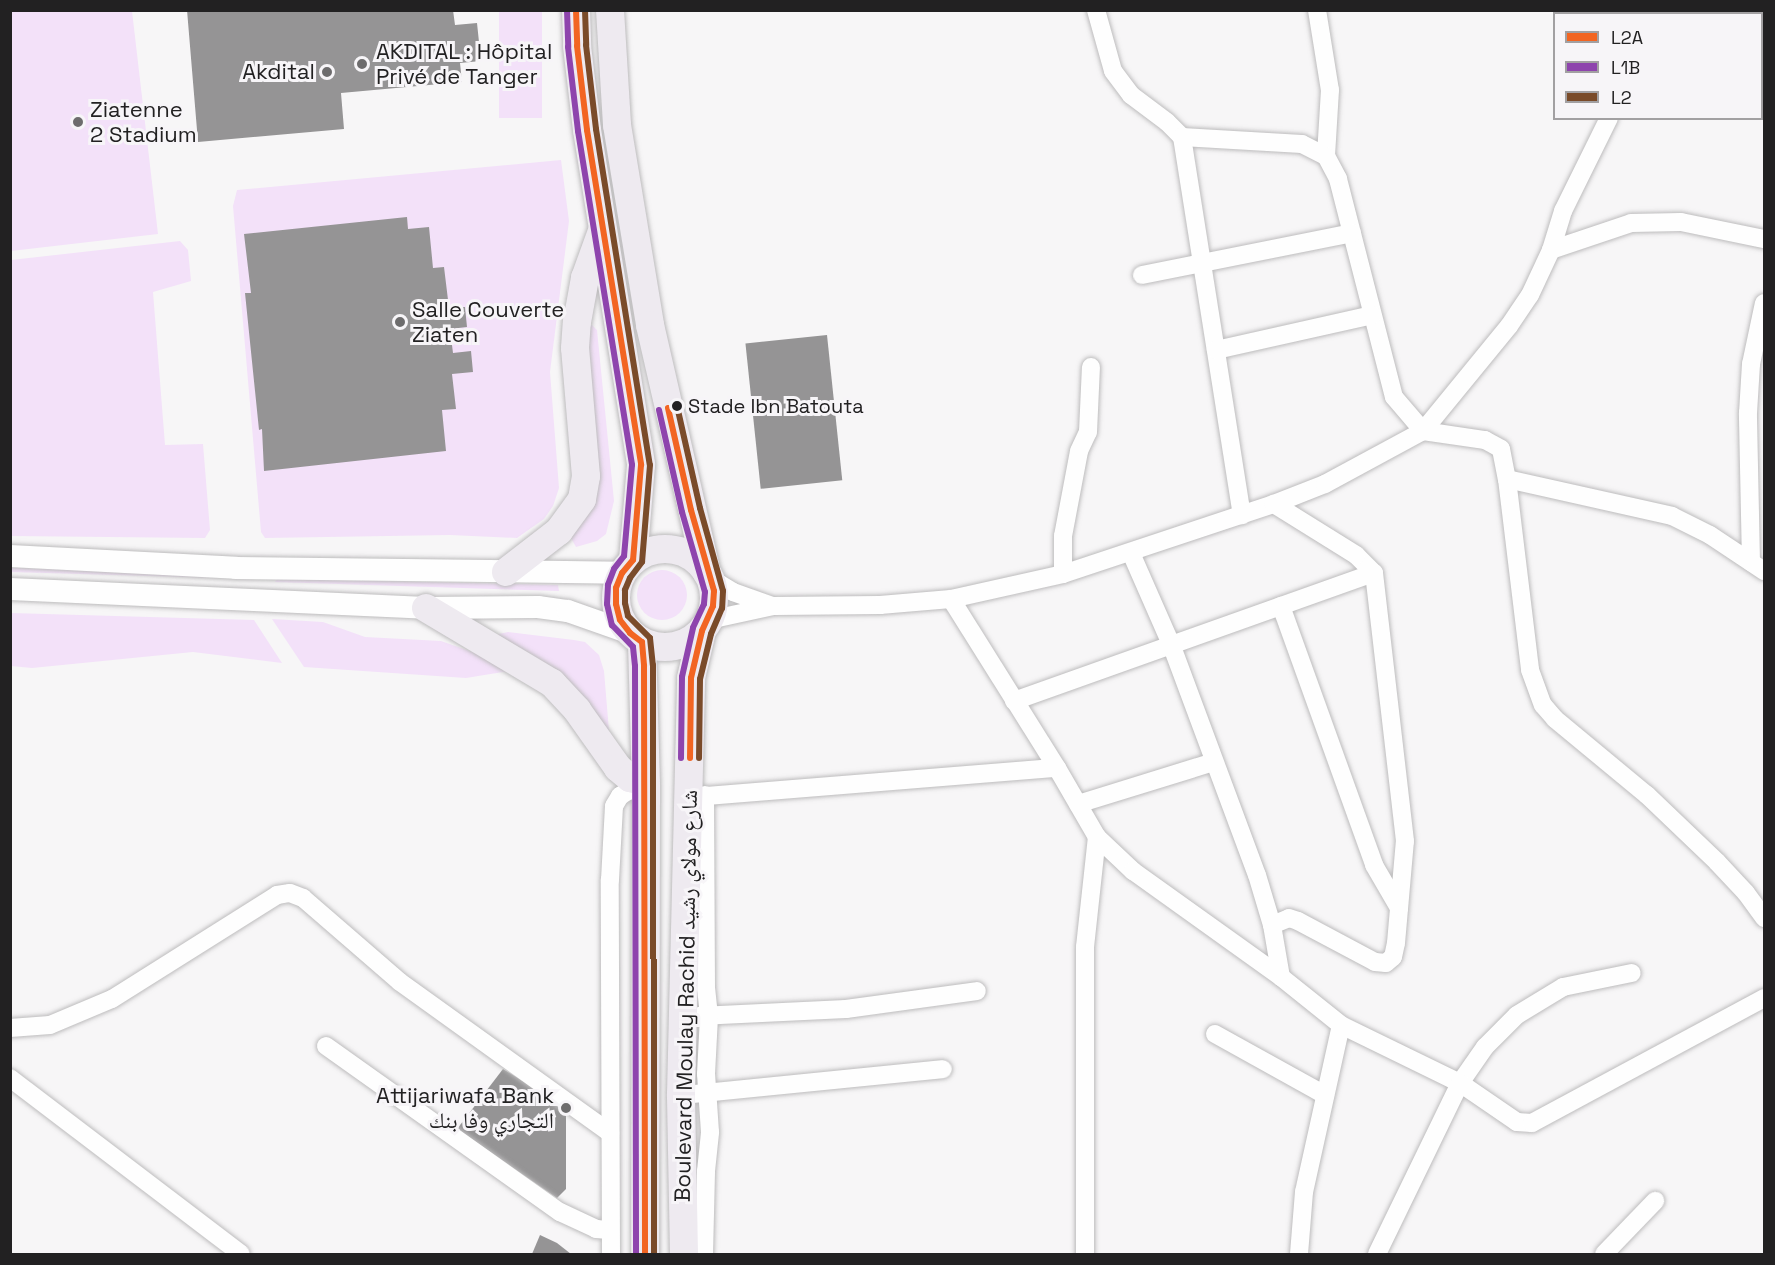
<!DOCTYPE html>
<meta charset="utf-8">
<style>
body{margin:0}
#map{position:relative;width:1775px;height:1265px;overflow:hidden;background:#f7f6f7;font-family:"Space Grotesk","Noto Naskh Arabic",sans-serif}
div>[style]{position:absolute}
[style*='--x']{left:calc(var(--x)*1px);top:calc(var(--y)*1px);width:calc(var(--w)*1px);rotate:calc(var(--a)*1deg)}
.green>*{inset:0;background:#f3e1f9;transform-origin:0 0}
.round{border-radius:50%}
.building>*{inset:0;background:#959495;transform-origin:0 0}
.roads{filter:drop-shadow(0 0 2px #bdbcbd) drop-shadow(0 0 2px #bdbcbd)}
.minor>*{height:18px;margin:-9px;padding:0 9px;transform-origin:9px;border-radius:9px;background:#fefefe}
.tertiary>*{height:22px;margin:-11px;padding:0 11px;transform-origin:11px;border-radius:11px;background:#fefefe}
.primary>*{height:28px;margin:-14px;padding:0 14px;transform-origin:14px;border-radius:14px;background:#eeeaf0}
.primary>.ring{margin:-14px;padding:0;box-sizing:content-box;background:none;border:28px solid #eeeaf0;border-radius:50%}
.bus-1>*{height:6px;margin:-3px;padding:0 3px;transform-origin:3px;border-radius:3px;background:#f26522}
.bus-2>*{height:6px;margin:-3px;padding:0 3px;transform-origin:3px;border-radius:3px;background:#8e44ad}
.bus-3>*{height:6px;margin:-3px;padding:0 3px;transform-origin:3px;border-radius:3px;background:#7a4b2a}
.dots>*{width:16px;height:16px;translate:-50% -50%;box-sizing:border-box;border:3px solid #f7f5f8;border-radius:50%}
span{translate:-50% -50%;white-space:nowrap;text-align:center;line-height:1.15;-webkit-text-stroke:6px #f7f5f8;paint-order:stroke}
.bus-label{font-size:20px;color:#222122}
.left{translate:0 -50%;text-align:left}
.poi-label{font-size:22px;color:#222122}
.right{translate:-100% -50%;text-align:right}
.street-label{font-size:22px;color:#222122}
.frame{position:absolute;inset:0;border:12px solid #222122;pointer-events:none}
.legend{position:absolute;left:1553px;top:12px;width:210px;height:108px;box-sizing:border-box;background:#f7f5f8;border:2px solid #a2a0a2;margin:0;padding:8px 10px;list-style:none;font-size:18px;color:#222122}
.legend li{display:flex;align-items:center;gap:12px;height:30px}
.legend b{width:30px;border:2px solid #a2a0a2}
</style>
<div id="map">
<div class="green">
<i style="clip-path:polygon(10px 11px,132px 11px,158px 234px,11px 251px)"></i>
<i style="left:499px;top:11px;width:43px;height:107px"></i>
<i style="clip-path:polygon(561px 160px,569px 221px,550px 372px,559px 488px,553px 506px,544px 519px,517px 538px,450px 535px,265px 538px,261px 532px,233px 206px,237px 190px)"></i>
<i style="clip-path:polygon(180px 241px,188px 250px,191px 281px,153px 292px,165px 445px,203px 444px,210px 530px,205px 538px,11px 536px,11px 260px)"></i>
<i style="clip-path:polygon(588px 325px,592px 325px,597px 330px,614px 501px,606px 534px,597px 541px,576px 547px,571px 538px)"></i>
<i style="clip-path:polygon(11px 568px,61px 569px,218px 578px,11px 572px)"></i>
<i class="round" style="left:637px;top:570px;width:50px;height:50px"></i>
<i style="clip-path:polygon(292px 579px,558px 585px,559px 591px,275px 582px,277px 579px)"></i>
<i style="clip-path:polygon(11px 613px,254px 620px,282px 663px,193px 652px,32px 668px,11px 666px)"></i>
<i style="clip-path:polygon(272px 619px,323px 622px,365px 637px,441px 641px,478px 654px,509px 671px,466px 678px,304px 667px)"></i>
<i style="clip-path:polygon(508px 632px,574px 640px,585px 642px,599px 655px,604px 671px,610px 743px,498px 637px,499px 634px)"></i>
</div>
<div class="building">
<i style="clip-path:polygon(187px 10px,453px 10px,455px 25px,477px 23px,481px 61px,460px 63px,462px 82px,341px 93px,344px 129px,198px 142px)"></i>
<i style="clip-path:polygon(407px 217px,408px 229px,429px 227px,433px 268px,444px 267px,449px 308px,465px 307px,467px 327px,450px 329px,453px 353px,471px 351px,473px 372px,452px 374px,456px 409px,442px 410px,446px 451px,264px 471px,262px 429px,259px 430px,245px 293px,251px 293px,244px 234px)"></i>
<i style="left:827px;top:335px;width:146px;height:82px;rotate:84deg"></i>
<i style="clip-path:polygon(503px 1069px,566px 1108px,566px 1189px,557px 1198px,457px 1129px)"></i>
<i style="clip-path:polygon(540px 1235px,557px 1243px,571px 1254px,532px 1254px)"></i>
</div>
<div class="roads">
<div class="minor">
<i style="--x:1096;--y:10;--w:63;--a:74.4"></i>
<i style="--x:1113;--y:71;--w:30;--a:53"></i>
<i style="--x:1131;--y:95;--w:45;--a:36.9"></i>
<i style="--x:1167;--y:122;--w:21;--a:45"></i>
<i style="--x:1182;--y:137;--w:383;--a:81"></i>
<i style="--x:1317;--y:10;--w:81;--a:80.8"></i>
<i style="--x:1330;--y:90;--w:66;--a:93.5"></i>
<i style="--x:1640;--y:14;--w:4;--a:-90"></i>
<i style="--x:1182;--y:137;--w:120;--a:3.3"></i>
<i style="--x:1302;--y:144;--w:27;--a:27"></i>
<i style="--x:1326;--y:156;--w:26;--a:62"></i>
<i style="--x:1338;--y:179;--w:225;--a:75.6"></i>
<i style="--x:1394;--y:397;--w:45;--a:49.5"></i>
<i style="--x:1423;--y:431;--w:63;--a:8.3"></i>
<i style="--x:1485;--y:440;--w:18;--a:29"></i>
<i style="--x:1501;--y:449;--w:31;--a:79"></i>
<i style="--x:1507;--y:479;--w:192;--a:83.1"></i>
<i style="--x:1530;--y:670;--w:37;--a:70"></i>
<i style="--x:1543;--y:705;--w:18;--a:49"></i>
<i style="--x:1555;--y:719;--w:119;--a:39.6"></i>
<i style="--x:1647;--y:795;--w:97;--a:43.7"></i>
<i style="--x:1717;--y:862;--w:42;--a:46.9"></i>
<i style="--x:1746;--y:893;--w:31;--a:54"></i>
<i style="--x:1551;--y:250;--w:41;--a:-72.9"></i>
<i style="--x:1563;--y:211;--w:104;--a:-63.7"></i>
<i style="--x:1142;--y:275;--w:214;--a:-11.3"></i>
<i style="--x:1216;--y:350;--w:160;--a:-12.6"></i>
<i style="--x:1507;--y:479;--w:169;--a:12.6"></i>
<i style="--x:1672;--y:516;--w:42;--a:26.6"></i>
<i style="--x:1710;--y:535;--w:65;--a:33.7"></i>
<i style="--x:1131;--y:553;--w:99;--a:66.3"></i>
<i style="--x:1171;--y:644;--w:246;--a:69.6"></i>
<i style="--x:1257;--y:875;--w:52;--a:73.3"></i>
<i style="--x:1272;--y:925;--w:53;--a:80.2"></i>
<i style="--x:1751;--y:562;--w:149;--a:-91.2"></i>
<i style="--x:1748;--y:413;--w:49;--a:-86.5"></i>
<i style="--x:1751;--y:364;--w:62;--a:-78"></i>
<i style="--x:1063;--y:574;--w:38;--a:-90"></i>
<i style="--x:1063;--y:536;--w:86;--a:-79.3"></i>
<i style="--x:1079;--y:451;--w:21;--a:-65"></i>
<i style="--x:1088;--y:432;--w:65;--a:-87.4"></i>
<i style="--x:710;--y:578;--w:27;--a:31"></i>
<i style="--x:733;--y:592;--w:41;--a:19.7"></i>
<i style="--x:951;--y:599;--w:199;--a:57.9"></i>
<i style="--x:1057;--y:768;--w:80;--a:59.9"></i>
<i style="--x:1097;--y:837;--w:50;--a:43.4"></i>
<i style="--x:1133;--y:871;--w:182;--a:35.6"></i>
<i style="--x:1281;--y:977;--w:77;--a:38.7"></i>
<i style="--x:1341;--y:1025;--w:132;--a:26"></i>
<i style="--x:1460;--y:1083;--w:44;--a:-55.2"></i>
<i style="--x:1485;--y:1047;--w:45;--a:-45"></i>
<i style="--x:1517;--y:1015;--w:54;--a:-31.3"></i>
<i style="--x:1563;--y:987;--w:70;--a:-11.5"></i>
<i style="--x:1281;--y:606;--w:275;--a:70.2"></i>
<i style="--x:1374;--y:865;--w:50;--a:59.8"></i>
<i style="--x:709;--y:620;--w:66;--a:-12.2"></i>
<i style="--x:774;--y:606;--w:106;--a:-0.5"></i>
<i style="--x:880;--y:605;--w:71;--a:-4.8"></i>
<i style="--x:951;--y:599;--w:115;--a:-12.6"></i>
<i style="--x:1063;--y:574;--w:222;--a:-18.4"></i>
<i style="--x:1274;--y:504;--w:55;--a:-21.4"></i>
<i style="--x:1325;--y:484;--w:111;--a:-28.4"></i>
<i style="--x:1423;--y:431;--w:136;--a:-50.7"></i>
<i style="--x:1509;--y:326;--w:37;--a:-56"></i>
<i style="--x:1530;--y:295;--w:50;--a:-65"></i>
<i style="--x:1551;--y:250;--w:84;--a:-18.6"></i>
<i style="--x:1631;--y:223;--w:50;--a:-1.1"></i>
<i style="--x:1681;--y:222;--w:85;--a:11.6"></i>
<i style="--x:1014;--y:701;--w:382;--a:-19.6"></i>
<i style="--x:694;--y:797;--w:364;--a:-4.6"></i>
<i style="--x:1078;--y:804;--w:142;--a:-17.2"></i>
<i style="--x:1272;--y:925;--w:18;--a:-22"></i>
<i style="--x:1289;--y:918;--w:9;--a:18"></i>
<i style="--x:1298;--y:921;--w:87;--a:28"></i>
<i style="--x:1375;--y:962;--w:11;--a:5"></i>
<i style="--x:1386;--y:963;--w:9;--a:-41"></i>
<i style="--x:1393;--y:957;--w:14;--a:-78"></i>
<i style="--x:1396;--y:943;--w:102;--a:-85"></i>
<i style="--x:1405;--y:841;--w:270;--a:-96.6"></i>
<i style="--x:1374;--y:573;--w:25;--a:-135"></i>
<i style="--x:1356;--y:555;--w:97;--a:-148.1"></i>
<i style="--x:699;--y:1016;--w:147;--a:-2.7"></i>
<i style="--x:846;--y:1009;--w:132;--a:-7.8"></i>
<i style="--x:10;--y:1028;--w:40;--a:-4.3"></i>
<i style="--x:50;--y:1025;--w:67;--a:-22.8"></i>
<i style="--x:112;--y:999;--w:195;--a:-32.2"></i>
<i style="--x:277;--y:895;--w:13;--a:-9"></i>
<i style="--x:290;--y:893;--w:14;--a:21"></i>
<i style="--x:303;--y:898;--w:128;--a:40.9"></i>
<i style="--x:400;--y:982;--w:259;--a:35.7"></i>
<i style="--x:1215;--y:1034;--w:126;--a:29"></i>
<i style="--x:326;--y:1046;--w:287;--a:35.4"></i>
<i style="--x:560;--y:1212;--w:40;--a:25"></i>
<i style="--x:596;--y:1229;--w:13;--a:4"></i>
<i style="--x:10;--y:1078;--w:290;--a:37.3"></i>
<i style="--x:694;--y:1094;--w:250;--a:-5.7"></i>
<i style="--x:611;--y:1254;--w:374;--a:-90.2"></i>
<i style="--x:610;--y:880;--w:74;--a:-86.9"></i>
<i style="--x:614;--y:806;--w:12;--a:-59"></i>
<i style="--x:620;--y:796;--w:9;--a:-32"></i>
<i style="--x:628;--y:791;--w:18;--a:-13"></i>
<i style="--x:704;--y:1254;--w:83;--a:-88.6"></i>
<i style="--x:706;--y:1171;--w:39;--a:-84"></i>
<i style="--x:710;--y:1132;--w:58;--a:-93.9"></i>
<i style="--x:706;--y:1074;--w:58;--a:-87"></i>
<i style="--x:709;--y:1016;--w:27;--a:-96"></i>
<i style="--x:706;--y:989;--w:194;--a:-90.3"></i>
<i style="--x:1085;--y:1254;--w:307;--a:-90"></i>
<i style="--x:1085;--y:947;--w:111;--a:-83.8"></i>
<i style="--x:1299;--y:1254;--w:62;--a:-85.4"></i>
<i style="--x:1304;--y:1192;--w:171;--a:-77.5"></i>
<i style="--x:1377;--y:1254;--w:190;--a:-64.1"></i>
<i style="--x:1460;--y:1083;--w:69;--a:34.4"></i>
<i style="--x:1517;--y:1122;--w:15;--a:4"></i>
<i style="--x:1532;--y:1123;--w:264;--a:-28.3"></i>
<i style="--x:1604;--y:1254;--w:74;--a:-46.1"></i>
</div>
<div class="tertiary">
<i style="--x:10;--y:556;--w:226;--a:3"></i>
<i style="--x:236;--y:568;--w:386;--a:0.7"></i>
<i style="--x:10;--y:589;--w:416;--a:2.6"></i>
<i style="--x:426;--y:608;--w:112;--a:-0.5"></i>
<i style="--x:538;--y:607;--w:30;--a:8"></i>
<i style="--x:568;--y:611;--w:66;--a:19.5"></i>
</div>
<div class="primary">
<i style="--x:576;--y:10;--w:36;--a:88"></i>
<i style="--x:577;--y:46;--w:85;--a:83.2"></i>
<i style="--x:587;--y:130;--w:339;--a:80.8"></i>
<i style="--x:641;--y:465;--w:95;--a:94.8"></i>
<i style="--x:610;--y:10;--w:115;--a:86.5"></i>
<i style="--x:617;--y:125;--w:203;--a:80.6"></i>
<i style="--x:650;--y:325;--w:254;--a:77.1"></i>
<i class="ring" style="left:616px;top:549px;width:70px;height:70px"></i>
<i style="--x:506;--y:572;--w:67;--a:-37.7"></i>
<i style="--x:559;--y:531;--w:39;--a:-54"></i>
<i style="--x:582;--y:499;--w:23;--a:-80"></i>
<i style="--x:586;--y:476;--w:128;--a:-94.9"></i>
<i style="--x:575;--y:348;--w:26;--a:-86"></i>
<i style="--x:577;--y:322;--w:45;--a:-79.7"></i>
<i style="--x:585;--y:278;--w:50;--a:-70.1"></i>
<i style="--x:426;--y:608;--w:147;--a:30.8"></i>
<i style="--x:552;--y:683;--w:37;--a:47"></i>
<i style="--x:577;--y:710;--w:71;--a:54.7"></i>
<i style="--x:618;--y:768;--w:16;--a:40"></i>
<i style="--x:630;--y:778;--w:16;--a:14"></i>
<i style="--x:642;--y:642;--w:145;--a:88.4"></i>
<i style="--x:646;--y:787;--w:467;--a:90.1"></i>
<i style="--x:684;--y:1254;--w:160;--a:-91.1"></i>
<i style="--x:681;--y:1094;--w:416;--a:-88.6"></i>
<i style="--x:691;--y:678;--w:48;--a:-76.8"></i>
</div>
</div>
<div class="bus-1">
<i style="--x:576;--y:10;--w:36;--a:88"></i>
<i style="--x:577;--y:46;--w:85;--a:83.2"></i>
<i style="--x:587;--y:130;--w:339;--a:80.8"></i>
<i style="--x:641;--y:465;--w:95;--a:94.8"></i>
<i style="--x:633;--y:560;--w:17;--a:130"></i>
<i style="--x:622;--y:573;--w:16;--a:112"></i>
<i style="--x:616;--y:588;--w:16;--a:90"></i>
<i style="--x:616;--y:604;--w:16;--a:76"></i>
<i style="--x:620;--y:620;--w:16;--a:52"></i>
<i style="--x:630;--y:633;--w:15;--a:37"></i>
<i style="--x:642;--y:642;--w:24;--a:85"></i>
<i style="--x:644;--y:666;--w:588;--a:89.9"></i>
<i style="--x:668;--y:408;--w:105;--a:77.3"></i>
<i style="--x:691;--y:510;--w:84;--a:74.1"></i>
<i style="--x:714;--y:591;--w:15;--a:94"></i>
<i style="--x:713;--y:606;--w:27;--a:114"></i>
<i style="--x:702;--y:631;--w:48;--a:103.2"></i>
<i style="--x:691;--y:678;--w:80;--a:90.7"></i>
</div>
<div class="bus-2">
<i style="--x:567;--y:10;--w:37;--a:88"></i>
<i style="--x:568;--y:47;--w:85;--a:83.2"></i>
<i style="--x:578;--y:131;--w:338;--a:80.8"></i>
<i style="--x:632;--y:465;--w:91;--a:95"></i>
<i style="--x:624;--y:556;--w:16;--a:128"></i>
<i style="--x:614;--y:569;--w:17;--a:111"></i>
<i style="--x:608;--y:585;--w:19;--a:93"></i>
<i style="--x:607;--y:604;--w:22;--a:77"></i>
<i style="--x:612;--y:625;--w:30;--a:46"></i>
<i style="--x:633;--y:647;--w:19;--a:84"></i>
<i style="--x:635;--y:666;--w:588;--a:89.9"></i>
<i style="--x:659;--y:410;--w:105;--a:77.3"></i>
<i style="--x:682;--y:512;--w:83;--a:74"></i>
<i style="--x:705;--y:592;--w:12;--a:95"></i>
<i style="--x:704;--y:604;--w:26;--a:115"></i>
<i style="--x:693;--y:628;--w:50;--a:102.7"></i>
<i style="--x:682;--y:677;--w:81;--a:90.7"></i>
</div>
<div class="bus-3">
<i style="--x:585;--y:10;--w:35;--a:88"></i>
<i style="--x:586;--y:45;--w:85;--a:83.2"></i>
<i style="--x:596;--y:129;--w:340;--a:80.9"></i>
<i style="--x:650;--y:465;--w:97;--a:94.7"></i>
<i style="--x:642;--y:562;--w:20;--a:127"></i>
<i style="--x:630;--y:578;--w:13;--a:113"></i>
<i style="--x:625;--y:590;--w:13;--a:90"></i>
<i style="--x:625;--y:603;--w:13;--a:77"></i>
<i style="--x:628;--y:616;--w:31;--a:45"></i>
<i style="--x:650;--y:638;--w:27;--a:84"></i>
<i style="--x:653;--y:665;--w:589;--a:89.9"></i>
<i style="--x:677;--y:406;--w:105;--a:77.3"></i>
<i style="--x:700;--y:508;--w:86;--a:74.5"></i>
<i style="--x:723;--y:591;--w:17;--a:93"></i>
<i style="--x:722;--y:608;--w:28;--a:113"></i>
<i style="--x:711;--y:634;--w:46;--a:103.7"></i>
<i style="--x:700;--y:679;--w:79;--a:90.7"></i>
</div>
<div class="dots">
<i style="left:362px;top:64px;background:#6d6c6d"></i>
<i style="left:327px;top:72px;background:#6d6c6d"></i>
<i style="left:78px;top:122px;background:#6d6c6d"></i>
<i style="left:400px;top:322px;background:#6d6c6d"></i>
<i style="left:677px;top:406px;background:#222122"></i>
<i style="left:566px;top:1108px;background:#6d6c6d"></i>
</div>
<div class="bus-label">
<span class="left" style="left:688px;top:406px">Stade Ibn Batouta</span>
</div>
<div class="poi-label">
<span class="left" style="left:376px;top:64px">AKDITAL : Hôpital<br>Privé de Tanger</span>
<span class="right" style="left:315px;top:72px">Akdital</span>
<span class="left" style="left:90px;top:122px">Ziatenne<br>2 Stadium</span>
<span class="left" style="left:412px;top:322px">Salle Couverte<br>Ziaten</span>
<span class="right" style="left:554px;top:1108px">Attijariwafa Bank<br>التجاري وفا بنك</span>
</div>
<div class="street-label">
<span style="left:686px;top:996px;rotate:-89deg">Boulevard Moulay Rachid شارع مولاي رشيد</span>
</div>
<div class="frame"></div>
<ul class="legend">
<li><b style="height:8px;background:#f26522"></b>L2A</li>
<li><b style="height:8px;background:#8e44ad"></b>L1B</li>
<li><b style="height:8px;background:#7a4b2a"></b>L2</li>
</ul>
</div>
